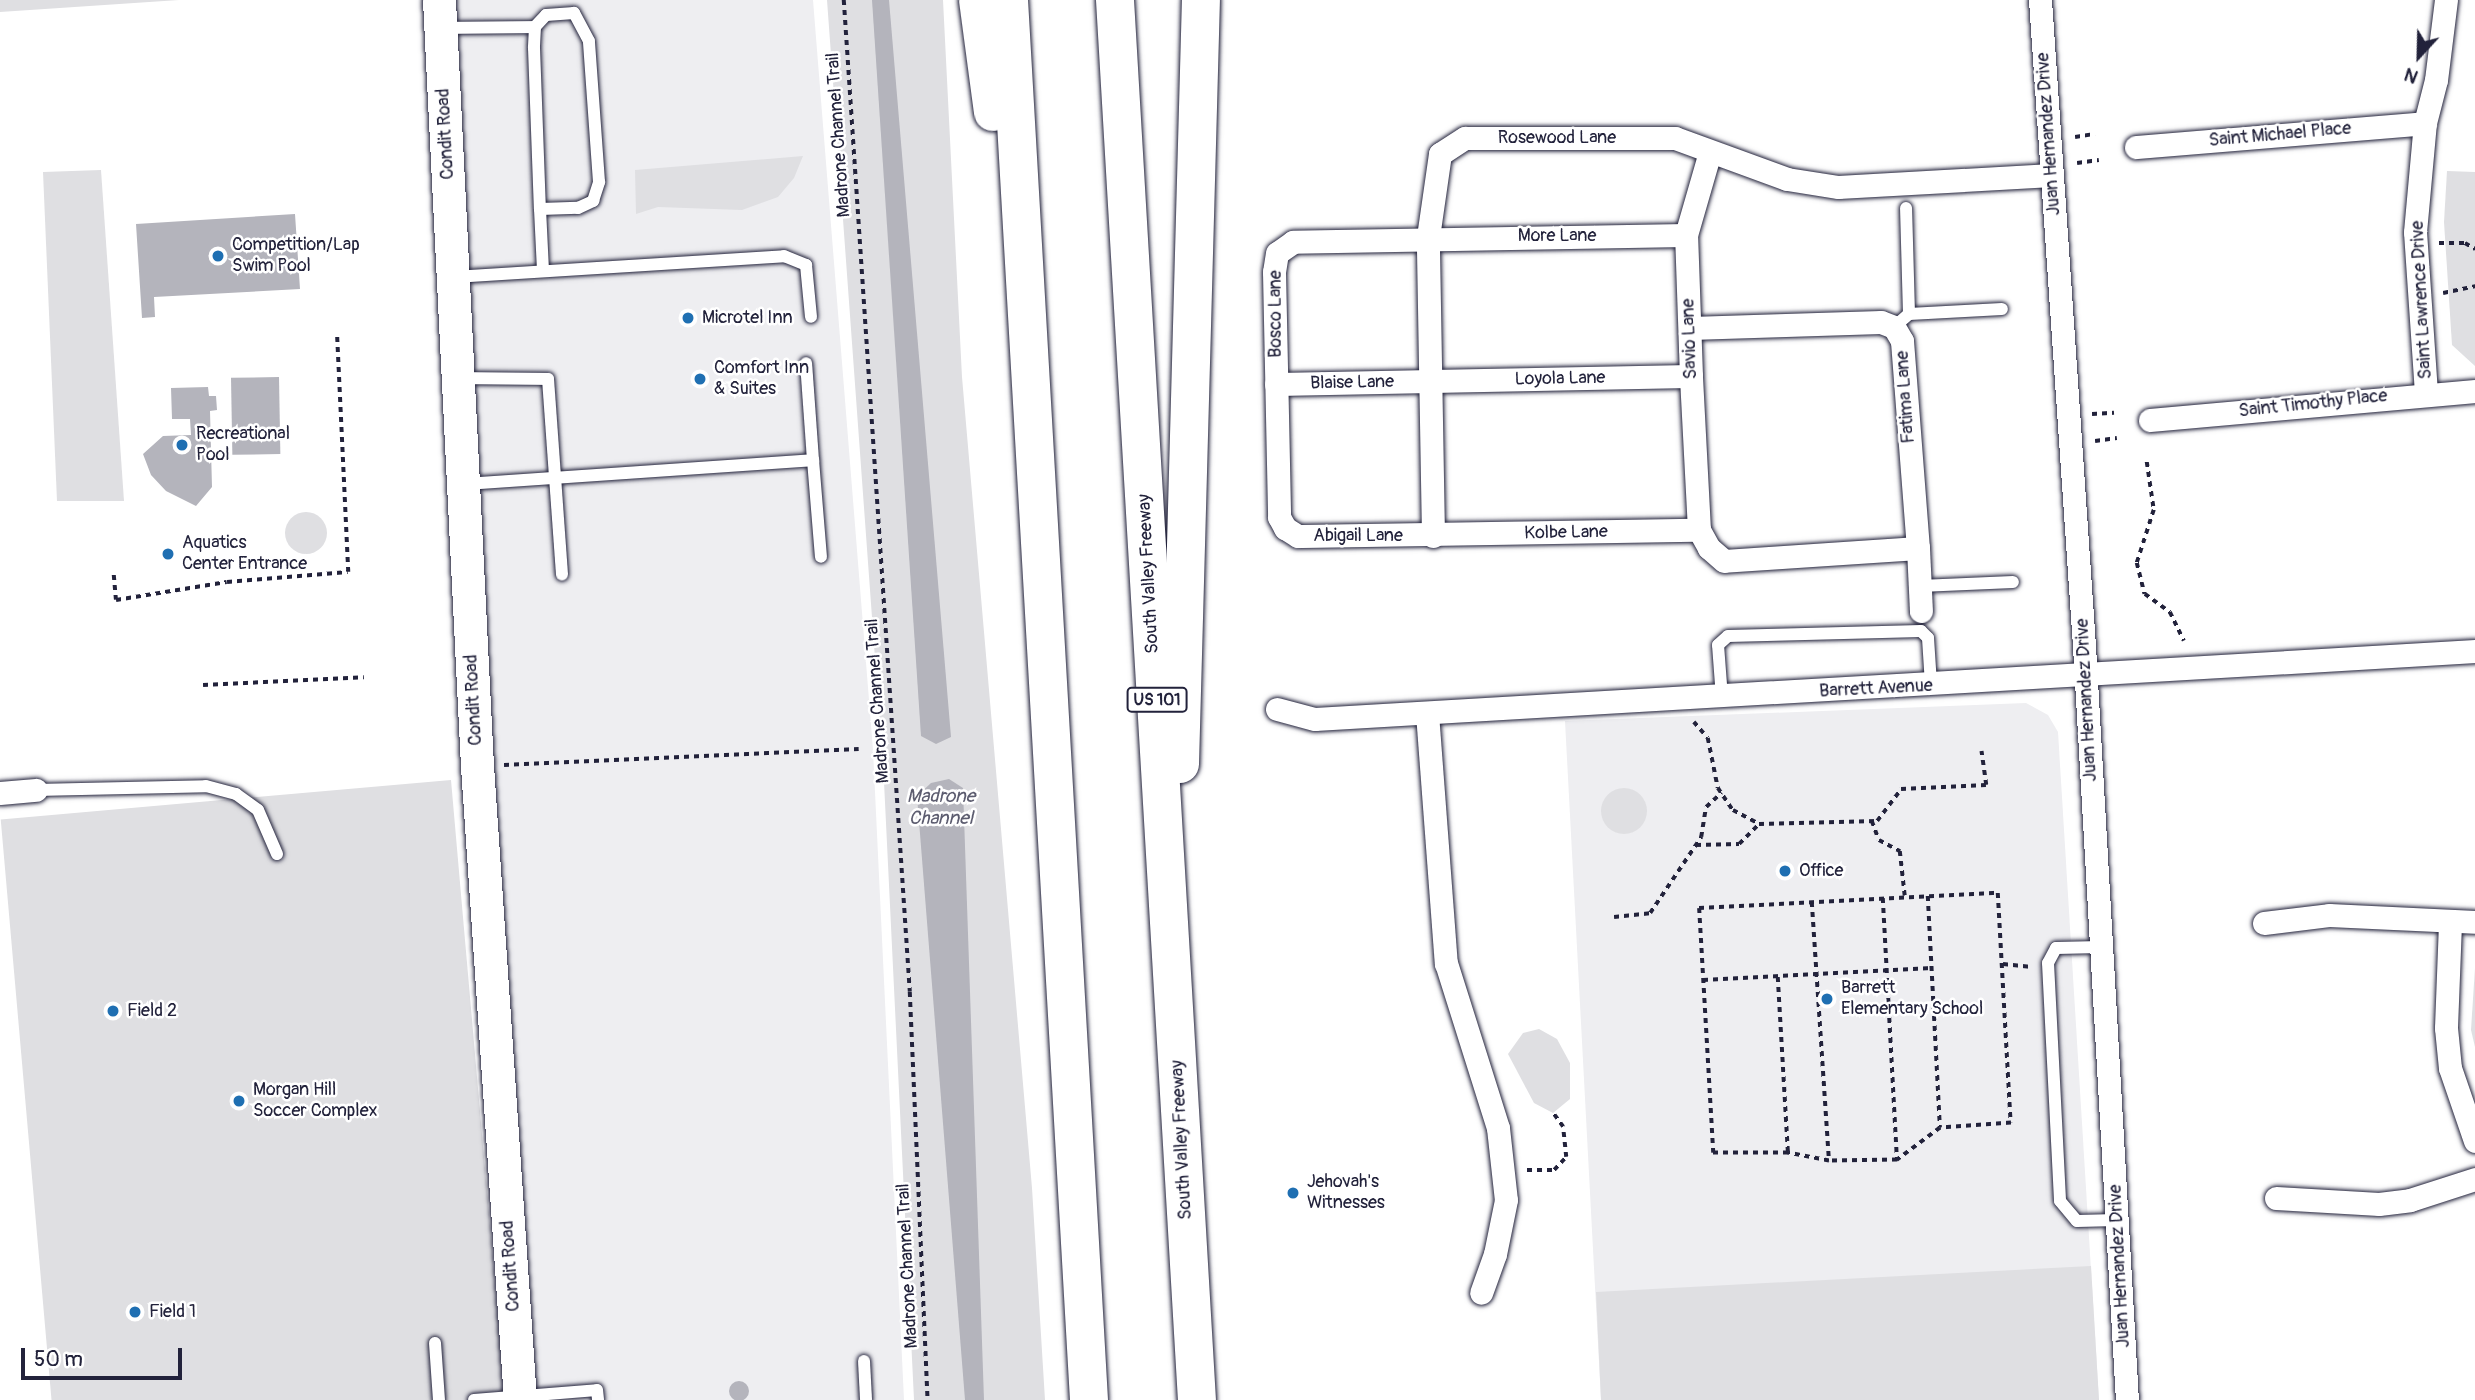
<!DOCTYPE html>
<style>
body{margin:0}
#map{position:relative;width:2475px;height:1400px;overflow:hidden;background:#fff;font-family:Pangolin,sans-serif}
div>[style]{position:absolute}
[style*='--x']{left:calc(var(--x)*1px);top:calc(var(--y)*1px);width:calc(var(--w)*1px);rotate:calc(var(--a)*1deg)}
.built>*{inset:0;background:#eeeef1}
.green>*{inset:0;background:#dfdfe2;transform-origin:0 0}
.round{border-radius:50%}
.water>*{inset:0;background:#b4b4bc;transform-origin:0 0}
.path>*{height:3.5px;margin-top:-1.75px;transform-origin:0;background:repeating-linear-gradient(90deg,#22223b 0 5px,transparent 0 10px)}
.roads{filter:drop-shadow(0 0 2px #22223b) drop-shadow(0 0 2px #22223b)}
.lane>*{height:12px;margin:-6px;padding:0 6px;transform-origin:6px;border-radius:6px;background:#fff}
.street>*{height:23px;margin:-11.5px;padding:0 11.5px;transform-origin:11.5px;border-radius:11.5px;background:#fff}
.secondary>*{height:33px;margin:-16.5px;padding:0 16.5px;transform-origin:16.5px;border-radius:16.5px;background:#fff}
.highway>*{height:38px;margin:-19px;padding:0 19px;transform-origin:19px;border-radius:19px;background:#fff}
.dots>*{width:19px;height:19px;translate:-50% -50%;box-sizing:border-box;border:4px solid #fff;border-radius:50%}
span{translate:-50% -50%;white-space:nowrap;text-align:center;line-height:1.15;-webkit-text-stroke:5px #fff;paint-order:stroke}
.shield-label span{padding:2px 5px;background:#fff;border:2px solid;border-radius:5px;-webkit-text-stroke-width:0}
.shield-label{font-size:16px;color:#22223b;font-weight:700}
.street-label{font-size:18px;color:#22223b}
.poi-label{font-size:18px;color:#22223b}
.left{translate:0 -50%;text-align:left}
.water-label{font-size:19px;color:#5c5c6f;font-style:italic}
.north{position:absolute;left:2384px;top:21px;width:70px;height:70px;-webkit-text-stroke:5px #fff;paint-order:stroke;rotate:202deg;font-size:19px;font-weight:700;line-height:28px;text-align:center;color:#22223b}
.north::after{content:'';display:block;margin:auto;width:24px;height:32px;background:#22223b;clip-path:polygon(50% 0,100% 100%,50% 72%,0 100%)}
.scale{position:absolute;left:21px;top:1348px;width:161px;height:32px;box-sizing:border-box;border:4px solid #22223b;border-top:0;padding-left:9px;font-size:21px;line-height:24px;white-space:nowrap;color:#22223b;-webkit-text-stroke:5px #fff;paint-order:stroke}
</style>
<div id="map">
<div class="built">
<i style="clip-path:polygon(441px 0,813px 0,873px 750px,904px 1400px,535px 1400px)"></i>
<i style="clip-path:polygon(2026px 703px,2048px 715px,2058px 732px,2099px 1400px,1601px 1400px,1565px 721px)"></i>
</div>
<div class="green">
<i style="clip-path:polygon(0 0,179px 0,0 12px)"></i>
<i style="clip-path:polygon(827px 0,943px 0,962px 377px,1032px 1188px,1045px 1400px,914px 1400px,884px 782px)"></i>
<i style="clip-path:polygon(803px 156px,794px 178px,778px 197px,742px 210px,658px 207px,636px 214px,635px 170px)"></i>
<i style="clip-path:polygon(101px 170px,124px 501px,57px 501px,43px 172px)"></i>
<i style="clip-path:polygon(2447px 171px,2475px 172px,2475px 366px,2452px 345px,2444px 222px)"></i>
<i class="round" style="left:285px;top:512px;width:42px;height:42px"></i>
<i style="left:451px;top:780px;width:622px;height:452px;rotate:85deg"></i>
<i class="round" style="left:1601px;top:788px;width:46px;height:46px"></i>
<i style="clip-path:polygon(2475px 968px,2475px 1047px,2471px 1030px)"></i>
<i style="clip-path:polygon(1539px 1029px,1557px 1039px,1570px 1063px,1570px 1099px,1553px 1113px,1534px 1103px,1508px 1054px,1523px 1033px)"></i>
<i style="clip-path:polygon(2091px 1266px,2099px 1400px,1601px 1400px,1596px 1292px)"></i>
</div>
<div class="water">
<i style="clip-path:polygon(872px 0,889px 0,951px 737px,936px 744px,921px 736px)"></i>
<i style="clip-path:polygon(295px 214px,300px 289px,154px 297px,155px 317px,142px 318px,136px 224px)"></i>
<i style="left:279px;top:377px;width:77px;height:48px;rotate:89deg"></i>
<i style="clip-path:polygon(208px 387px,209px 396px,216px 396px,217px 410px,210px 411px,212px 487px,196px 506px,166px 491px,151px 475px,143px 454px,163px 436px,191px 435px,190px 419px,172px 419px,171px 388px)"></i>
<i style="clip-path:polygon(949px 779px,963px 788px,984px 1400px,965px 1400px,917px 796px,931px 783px)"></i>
<i class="round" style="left:729px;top:1381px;width:20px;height:20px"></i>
</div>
<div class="path">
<i style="--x:844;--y:0;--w:994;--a:86.19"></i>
<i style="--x:910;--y:992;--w:408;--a:87.5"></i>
<i style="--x:2075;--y:137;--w:20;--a:-9"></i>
<i style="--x:2077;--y:163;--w:22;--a:-8"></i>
<i style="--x:2439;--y:243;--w:26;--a:0"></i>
<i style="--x:2465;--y:243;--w:12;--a:31"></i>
<i style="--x:2443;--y:293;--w:33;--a:-12"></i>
<i style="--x:2092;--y:414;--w:22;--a:-3"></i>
<i style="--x:2095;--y:441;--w:22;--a:-8"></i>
<i style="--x:2147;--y:462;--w:49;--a:81.7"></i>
<i style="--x:2154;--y:510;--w:56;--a:107.8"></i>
<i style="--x:2137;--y:563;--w:32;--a:76"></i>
<i style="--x:2145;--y:594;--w:31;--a:36"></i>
<i style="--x:2170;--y:612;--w:32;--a:64"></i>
<i style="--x:114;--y:575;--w:25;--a:85"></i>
<i style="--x:116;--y:600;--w:112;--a:-9.2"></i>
<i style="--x:227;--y:582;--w:121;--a:-4.7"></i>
<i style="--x:348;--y:572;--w:235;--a:-92.7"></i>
<i style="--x:203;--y:685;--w:161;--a:-2.8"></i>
<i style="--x:1694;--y:722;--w:21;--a:49"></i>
<i style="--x:1708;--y:738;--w:51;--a:78.7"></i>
<i style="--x:1718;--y:788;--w:27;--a:56"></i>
<i style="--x:1733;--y:810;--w:30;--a:28"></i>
<i style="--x:1759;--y:824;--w:118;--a:-1.5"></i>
<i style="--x:1877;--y:821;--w:40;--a:-53"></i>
<i style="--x:1901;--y:789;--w:85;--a:-2.7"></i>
<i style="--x:1986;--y:785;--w:34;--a:-98"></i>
<i style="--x:504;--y:765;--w:355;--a:-2.6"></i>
<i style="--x:1872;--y:821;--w:20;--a:70"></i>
<i style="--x:1879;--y:840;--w:24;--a:28"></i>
<i style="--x:1900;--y:851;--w:45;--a:83.7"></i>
<i style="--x:1696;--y:845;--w:43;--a:-1.3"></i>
<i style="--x:1739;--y:844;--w:28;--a:-45"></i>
<i style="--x:1998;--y:893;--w:230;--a:86.8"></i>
<i style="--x:2011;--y:1123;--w:71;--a:176"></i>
<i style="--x:1940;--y:1128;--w:54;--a:143.3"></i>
<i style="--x:1897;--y:1160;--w:68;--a:179.2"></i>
<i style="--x:1829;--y:1161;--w:42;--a:-169"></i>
<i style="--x:1788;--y:1153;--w:75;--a:180"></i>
<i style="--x:1713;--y:1153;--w:245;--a:-93.3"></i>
<i style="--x:1699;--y:908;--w:299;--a:-2.9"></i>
<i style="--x:1928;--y:896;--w:232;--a:87"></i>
<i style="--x:1883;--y:898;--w:262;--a:86.9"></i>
<i style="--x:1812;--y:902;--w:260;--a:86.2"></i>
<i style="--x:1614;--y:917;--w:36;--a:-6"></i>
<i style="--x:1650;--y:913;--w:92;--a:-56.1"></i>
<i style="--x:1701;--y:837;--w:30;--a:-81"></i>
<i style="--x:1706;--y:807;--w:21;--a:-43"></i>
<i style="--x:2003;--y:964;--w:29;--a:6"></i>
<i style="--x:1778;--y:977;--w:176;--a:86.7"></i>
<i style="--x:1703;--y:980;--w:229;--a:-3"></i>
<i style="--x:1527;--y:1170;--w:27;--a:0"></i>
<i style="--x:1554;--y:1170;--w:18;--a:-47"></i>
<i style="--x:1566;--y:1157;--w:30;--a:-96"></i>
<i style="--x:1563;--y:1127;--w:17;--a:-126"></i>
</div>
<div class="roads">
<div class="lane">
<i style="--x:441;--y:28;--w:94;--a:-0.6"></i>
<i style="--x:540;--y:209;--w:38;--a:-2"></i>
<i style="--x:578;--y:208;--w:17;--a:-25"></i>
<i style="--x:593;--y:201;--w:20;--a:-72"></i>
<i style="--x:599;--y:182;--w:141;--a:-94.1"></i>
<i style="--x:589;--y:41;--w:32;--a:-118"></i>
<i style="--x:574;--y:13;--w:28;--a:176"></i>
<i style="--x:546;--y:15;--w:16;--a:133"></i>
<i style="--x:535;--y:27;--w:21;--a:93"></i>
<i style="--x:534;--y:48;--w:161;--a:87.9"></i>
<i style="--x:540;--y:209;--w:62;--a:87.2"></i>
<i style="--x:454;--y:277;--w:331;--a:-3.6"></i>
<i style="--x:784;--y:256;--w:24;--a:22"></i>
<i style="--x:806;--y:265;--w:52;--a:84.5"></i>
<i style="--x:1909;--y:314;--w:93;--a:-3.1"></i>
<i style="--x:1894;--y:327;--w:20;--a:-41"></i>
<i style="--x:1909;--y:314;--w:106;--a:-91.6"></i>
<i style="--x:459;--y:378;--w:89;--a:0.6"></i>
<i style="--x:548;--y:379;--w:196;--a:85.9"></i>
<i style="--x:813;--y:460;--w:97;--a:85.3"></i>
<i style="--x:464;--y:484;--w:350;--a:-3.9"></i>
<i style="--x:813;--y:460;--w:97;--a:-94.1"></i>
<i style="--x:1920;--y:586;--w:93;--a:-2.5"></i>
<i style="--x:1722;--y:698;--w:53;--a:-94.3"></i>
<i style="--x:1718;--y:645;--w:13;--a:-42"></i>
<i style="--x:1728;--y:636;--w:193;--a:-1.5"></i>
<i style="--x:1921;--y:631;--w:10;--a:45"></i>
<i style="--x:1928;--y:638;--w:47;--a:86.3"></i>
<i style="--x:36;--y:790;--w:170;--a:-1.3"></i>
<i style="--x:206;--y:786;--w:31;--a:15"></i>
<i style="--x:236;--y:794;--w:27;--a:36"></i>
<i style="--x:258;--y:810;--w:48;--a:66.6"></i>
<i style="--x:2101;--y:947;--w:45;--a:178.7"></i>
<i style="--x:2056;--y:948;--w:17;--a:118"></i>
<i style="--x:2048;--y:963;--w:238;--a:87.1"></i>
<i style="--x:2060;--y:1201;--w:26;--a:50"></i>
<i style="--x:2077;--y:1221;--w:40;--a:-1.4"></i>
<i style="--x:435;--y:1343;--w:57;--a:86"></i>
<i style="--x:864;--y:1361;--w:39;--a:87"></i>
<i style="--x:474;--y:1400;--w:123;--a:-4.6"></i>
<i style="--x:597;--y:1390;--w:10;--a:84"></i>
</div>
<div class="street">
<i style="--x:2040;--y:0;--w:647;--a:86.1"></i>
<i style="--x:2084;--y:646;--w:755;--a:86.74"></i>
<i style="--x:2136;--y:147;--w:290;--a:-4.7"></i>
<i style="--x:1686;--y:235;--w:393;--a:179"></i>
<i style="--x:1293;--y:242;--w:19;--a:145"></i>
<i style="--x:1277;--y:253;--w:19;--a:99"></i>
<i style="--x:1274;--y:272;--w:245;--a:88.8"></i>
<i style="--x:1279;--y:517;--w:13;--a:61"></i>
<i style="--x:1285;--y:528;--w:15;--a:32"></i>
<i style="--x:1298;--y:536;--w:401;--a:-0.9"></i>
<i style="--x:1690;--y:328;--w:191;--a:-1.8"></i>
<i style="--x:1881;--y:322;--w:14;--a:21"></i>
<i style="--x:1894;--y:327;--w:16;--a:60"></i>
<i style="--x:1902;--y:341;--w:208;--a:85.6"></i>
<i style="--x:1918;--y:548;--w:194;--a:176.2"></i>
<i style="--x:1724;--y:561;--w:20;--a:-139"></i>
<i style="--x:1709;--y:548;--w:21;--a:-119"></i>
<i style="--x:1699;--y:530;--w:154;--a:-93"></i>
<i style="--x:1691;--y:376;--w:141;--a:-92"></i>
<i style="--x:1686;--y:235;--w:86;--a:-73.9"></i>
<i style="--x:1276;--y:384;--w:415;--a:-1.1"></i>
<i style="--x:2426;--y:393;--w:161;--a:-93.9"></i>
<i style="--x:2415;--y:232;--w:109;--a:-84.8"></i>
<i style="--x:2425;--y:123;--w:44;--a:-75.7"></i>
<i style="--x:2436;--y:80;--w:81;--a:-82.9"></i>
<i style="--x:2150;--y:420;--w:326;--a:-5.1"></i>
<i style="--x:1433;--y:536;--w:299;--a:-91"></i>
<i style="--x:1428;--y:237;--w:84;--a:-81.8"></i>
<i style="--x:1440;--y:154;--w:30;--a:-33"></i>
<i style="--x:1465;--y:138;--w:210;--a:0"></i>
<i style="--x:1675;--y:138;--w:119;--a:20.1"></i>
<i style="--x:1787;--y:179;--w:52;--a:8.9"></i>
<i style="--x:1838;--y:187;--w:214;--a:-3.2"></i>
<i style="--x:1918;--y:548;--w:63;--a:87.3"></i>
<i style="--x:1277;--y:709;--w:39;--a:15"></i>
<i style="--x:1315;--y:719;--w:1162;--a:-3.35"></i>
<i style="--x:1427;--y:713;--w:251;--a:85.7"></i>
<i style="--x:1446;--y:963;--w:173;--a:72.5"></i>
<i style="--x:1498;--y:1128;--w:72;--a:83.7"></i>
<i style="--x:1506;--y:1200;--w:55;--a:101.5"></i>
<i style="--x:1495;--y:1254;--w:41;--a:109.7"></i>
<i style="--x:0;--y:793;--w:36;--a:-5"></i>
<i style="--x:2264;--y:923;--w:65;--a:-7"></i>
<i style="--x:2329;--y:915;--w:146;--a:2.7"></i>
<i style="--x:2450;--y:923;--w:105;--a:92.2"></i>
<i style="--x:2446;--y:1028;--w:40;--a:84.3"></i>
<i style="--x:2450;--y:1068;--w:77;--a:71.1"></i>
<i style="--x:2276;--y:1198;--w:103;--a:3.3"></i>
<i style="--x:2379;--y:1204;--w:31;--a:-7"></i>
<i style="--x:2410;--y:1200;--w:68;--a:-17.9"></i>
</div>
<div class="secondary">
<i style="--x:439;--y:0;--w:767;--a:87.16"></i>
<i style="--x:477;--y:766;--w:635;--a:86.12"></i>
</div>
<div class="highway">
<i style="--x:978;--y:0;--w:113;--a:82.4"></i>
<i style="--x:1009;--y:0;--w:1402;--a:86.73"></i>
<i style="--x:1115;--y:0;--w:1402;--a:86.65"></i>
<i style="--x:1180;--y:764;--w:764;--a:-88.43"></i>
</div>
</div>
<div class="dots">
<i style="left:218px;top:256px;background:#1f6fb2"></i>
<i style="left:688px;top:318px;background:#1f6fb2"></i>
<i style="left:700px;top:379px;background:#1f6fb2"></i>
<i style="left:182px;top:445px;background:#1f6fb2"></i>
<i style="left:168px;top:554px;background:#1f6fb2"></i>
<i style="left:1785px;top:871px;background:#1f6fb2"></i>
<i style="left:1827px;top:999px;background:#1f6fb2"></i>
<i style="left:113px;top:1011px;background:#1f6fb2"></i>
<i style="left:239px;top:1101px;background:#1f6fb2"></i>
<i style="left:1293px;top:1193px;background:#1f6fb2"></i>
<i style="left:135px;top:1312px;background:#1f6fb2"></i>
</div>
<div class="shield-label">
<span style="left:1157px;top:700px">US 101</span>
</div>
<div class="street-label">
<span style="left:446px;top:134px;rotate:-93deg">Condit Road</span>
<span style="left:2049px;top:134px;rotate:-94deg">Juan Hernandez Drive</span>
<span style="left:839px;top:135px;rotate:-94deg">Madrone Channel Trail</span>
<span style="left:2280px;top:135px;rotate:-5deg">Saint Michael Place</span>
<span style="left:1557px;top:138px">Rosewood Lane</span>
<span style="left:1557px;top:236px">More Lane</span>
<span style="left:2422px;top:300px;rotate:-93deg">Saint Lawrence Drive</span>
<span style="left:1276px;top:314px;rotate:-90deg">Bosco Lane</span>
<span style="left:1690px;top:339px;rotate:-92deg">Savio Lane</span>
<span style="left:1560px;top:379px;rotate:-1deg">Loyola Lane</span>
<span style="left:1352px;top:383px;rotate:-1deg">Blaise Lane</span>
<span style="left:1906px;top:397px;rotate:-94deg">Fatima Lane</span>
<span style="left:2313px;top:404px;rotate:-6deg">Saint Timothy Place</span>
<span style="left:1566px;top:533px;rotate:-1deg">Kolbe Lane</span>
<span style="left:1358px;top:536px">Abigail Lane</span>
<span style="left:1149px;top:574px;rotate:-93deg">South Valley Freeway</span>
<span style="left:1876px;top:689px;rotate:-3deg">Barrett Avenue</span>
<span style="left:474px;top:700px;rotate:-93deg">Condit Road</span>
<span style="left:2087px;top:700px;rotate:-93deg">Juan Hernandez Drive</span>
<span style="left:878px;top:701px;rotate:-94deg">Madrone Channel Trail</span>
<span style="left:1182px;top:1140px;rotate:-93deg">South Valley Freeway</span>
<span style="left:511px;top:1266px;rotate:-94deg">Condit Road</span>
<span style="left:908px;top:1266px;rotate:-93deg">Madrone Channel Trail</span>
<span style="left:2120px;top:1266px;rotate:-93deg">Juan Hernandez Drive</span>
</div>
<div class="poi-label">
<span class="left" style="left:232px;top:256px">Competition/Lap<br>Swim Pool</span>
<span class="left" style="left:702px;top:318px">Microtel Inn</span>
<span class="left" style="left:714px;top:379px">Comfort Inn<br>&amp; Suites</span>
<span class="left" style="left:196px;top:445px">Recreational<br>Pool</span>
<span class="left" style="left:182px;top:554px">Aquatics<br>Center Entrance</span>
<span class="left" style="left:1799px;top:871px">Office</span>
<span class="left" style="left:1841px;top:999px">Barrett<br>Elementary School</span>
<span class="left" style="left:127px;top:1011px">Field 2</span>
<span class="left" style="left:253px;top:1101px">Morgan Hill<br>Soccer Complex</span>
<span class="left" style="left:1307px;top:1193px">Jehovah's<br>Witnesses</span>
<span class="left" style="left:149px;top:1312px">Field 1</span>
</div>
<div class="water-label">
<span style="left:941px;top:808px">Madrone<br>Channel</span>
</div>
<div class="north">N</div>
<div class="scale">50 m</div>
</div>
